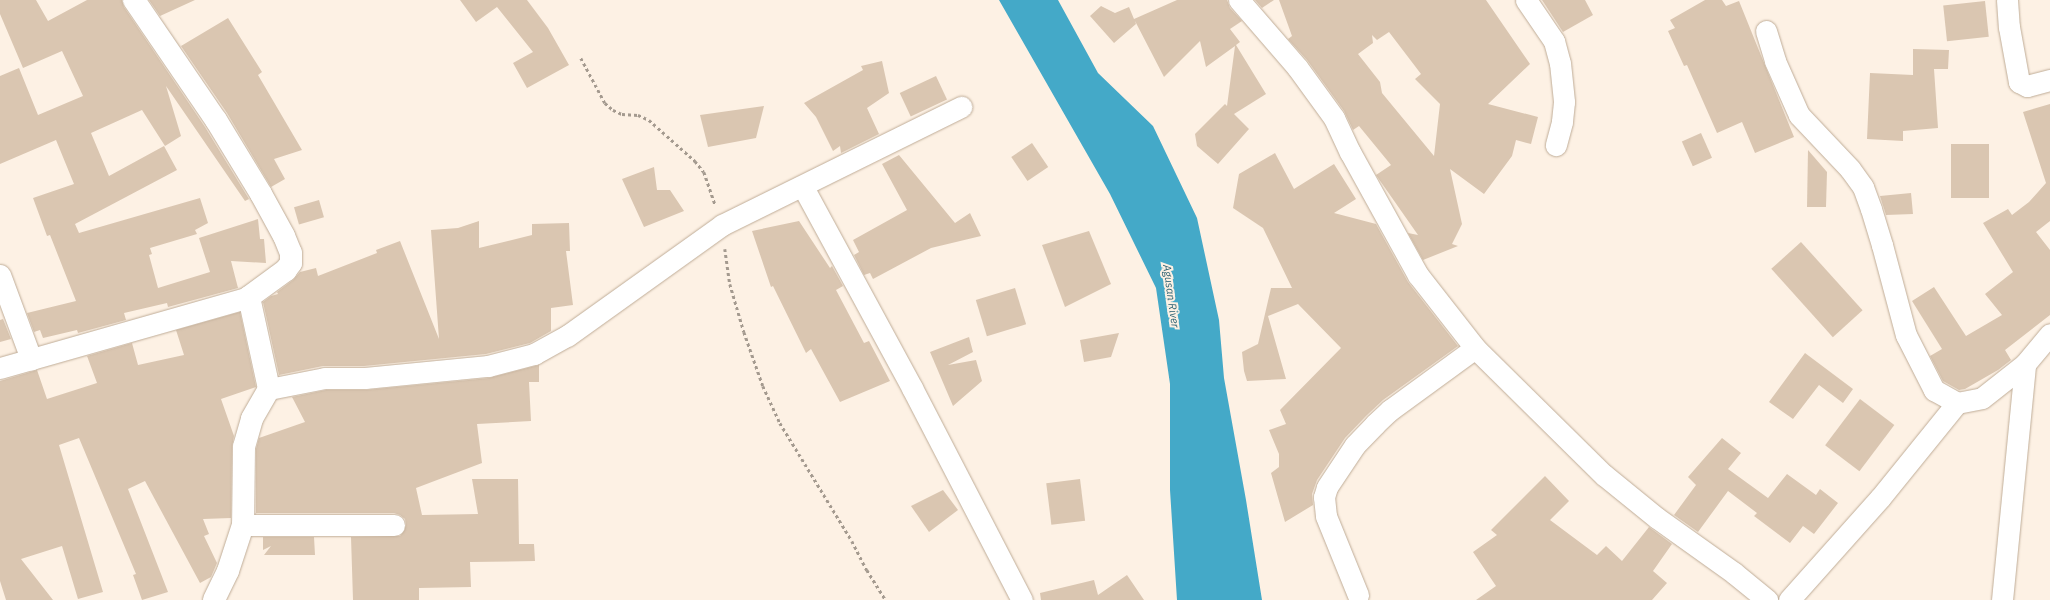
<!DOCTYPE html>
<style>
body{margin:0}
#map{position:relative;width:2050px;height:600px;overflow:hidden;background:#fdf1e4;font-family:"IBM Plex Sans",sans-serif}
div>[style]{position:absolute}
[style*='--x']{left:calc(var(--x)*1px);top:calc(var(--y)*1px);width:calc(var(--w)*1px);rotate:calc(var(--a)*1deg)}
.water>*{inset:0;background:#44a9c8}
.building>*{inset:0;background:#dac6b1;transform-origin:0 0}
.path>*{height:2.5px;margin-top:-1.25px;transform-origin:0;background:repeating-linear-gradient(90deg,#a49a8f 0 3px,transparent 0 6px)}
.roads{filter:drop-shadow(0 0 1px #bfac97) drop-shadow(0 0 1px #bfac97)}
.minor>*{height:21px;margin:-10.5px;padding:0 10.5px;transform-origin:10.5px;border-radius:10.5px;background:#fff}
.tertiary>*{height:22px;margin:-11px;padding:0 11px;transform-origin:11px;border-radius:11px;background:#fff}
span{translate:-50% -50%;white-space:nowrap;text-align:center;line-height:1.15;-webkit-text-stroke:4px #fdf1e4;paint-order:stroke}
.water-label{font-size:11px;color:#295f70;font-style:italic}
</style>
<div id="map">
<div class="water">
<i style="clip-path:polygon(999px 0,1058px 0,1098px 73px,1153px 126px,1197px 218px,1219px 320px,1224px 378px,1246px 500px,1262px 600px,1177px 600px,1170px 490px,1170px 384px,1156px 288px,1110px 194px)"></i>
</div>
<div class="building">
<i style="clip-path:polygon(0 0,36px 0,48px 21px,87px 0,122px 0,124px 7px,205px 127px,249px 199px,245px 201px,166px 86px,181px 136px,165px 146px,142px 110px,91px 133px,109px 176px,164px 146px,177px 170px,75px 224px,79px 233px,200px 198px,208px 223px,195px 230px,197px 234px,150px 248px,152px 254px,149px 255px,158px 288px,210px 272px,199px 238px,258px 219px,260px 239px,264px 239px,266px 263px,231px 261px,238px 288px,168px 307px,167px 303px,124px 313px,126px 320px,78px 333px,77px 330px,43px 338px,40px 330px,34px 332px,27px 313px,76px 301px,50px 235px,47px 236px,33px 198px,74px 184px,56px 140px,0 164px,0 76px,19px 68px,38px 115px,83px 96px,62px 51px,23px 68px,0 14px)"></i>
<i style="clip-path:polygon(149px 0,195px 0,160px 16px)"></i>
<i style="clip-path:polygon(460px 0,527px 0,548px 28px,569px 65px,527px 88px,513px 63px,533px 52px,497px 7px,476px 22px)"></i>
<i style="clip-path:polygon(1177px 0,1227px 0,1230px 8px,1242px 21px,1230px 29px,1240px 42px,1236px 45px,1266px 94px,1234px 114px,1249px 129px,1218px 164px,1197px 146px,1195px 134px,1225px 104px,1227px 106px,1235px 46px,1206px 67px,1200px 41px,1164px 77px,1135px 21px,1136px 24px,1114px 43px,1090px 16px,1101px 6px,1115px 13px,1129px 7px,1134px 19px)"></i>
<i style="clip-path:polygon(1255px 0,1274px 0,1262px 8px)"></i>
<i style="clip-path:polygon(evenodd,1279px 0,1486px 0,1530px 64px,1488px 104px,1538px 117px,1531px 144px,1516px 140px,1512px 156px,1484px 194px,1450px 169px,1462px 224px,1452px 244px,1458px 246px,1423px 260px,1408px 233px,1418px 235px,1376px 175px,1391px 165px,1359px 126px,1353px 130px,1344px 111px,1307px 60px,1288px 39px,1292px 36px,1279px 0,1389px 32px,1421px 74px,1415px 79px,1440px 104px,1434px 156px,1382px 93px,1380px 82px,1358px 54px,1373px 43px,1372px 35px,1377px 40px,1389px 32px)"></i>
<i style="clip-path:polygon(1542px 0,1585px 0,1593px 15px,1563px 32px)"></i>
<i style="clip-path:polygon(1705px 0,1722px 0,1726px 6px,1739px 1px,1794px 137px,1755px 153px,1742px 122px,1717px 133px,1687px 65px,1684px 66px,1668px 31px,1675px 28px,1670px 20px)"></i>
<i style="left:1985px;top:1px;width:36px;height:42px;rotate:84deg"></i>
<i style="clip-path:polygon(228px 18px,262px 72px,258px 75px,302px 150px,274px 159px,285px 179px,271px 187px,227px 113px,181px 46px)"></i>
<i style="clip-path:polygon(1913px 49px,1949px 50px,1948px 69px,1934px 69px,1938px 128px,1903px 131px,1903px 141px,1867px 139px,1870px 73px,1913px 75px)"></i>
<i style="clip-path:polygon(882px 61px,889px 93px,867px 108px,879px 134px,841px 153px,840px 146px,833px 151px,816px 117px,804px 103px,863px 70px,861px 66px)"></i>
<i style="left:936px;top:76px;width:26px;height:40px;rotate:65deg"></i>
<i style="clip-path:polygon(2050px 104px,2050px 221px,2036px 232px,2050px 250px,2050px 315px,2005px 350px,2011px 360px,1998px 370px,1965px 389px,1959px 390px,1943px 381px,1930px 356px,1942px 349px,1912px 301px,1934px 287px,1966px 336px,2002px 315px,1985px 294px,2013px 272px,1983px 223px,2008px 209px,2012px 215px,2029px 202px,2046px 183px,2023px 112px)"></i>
<i style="clip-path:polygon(764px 106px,756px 138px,708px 147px,700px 115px)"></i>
<i style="left:1701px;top:133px;width:27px;height:21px;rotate:66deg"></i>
<i style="left:1032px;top:143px;width:29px;height:25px;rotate:56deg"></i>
<i style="left:1951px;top:144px;width:38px;height:54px"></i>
<i style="clip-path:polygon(1808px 150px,1827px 172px,1826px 207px,1807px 207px)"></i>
<i style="clip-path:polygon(1275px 153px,1294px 189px,1334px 164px,1356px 199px,1334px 213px,1376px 224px,1408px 282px,1458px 346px,1383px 400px,1366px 416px,1345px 438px,1317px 480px,1312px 494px,1313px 505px,1285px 522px,1271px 473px,1279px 467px,1279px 454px,1269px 430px,1286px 424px,1280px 410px,1341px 348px,1298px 304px,1268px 316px,1286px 379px,1247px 381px,1244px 371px,1242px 352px,1258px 344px,1271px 288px,1292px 288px,1263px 228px,1233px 208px,1239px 174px)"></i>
<i style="clip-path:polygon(899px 155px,955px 223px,970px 213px,981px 236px,931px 248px,873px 279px,870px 273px,864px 275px,854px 255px,859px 252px,853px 240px,907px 210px,882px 164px)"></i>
<i style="clip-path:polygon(654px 167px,657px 190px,670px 190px,684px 211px,644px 227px,622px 179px)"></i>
<i style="clip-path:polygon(1911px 193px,1913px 214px,1886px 215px,1880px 196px)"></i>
<i style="left:319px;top:200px;width:18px;height:26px;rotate:74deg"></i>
<i style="clip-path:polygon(479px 221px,479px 248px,532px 235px,532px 224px,569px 223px,570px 251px,566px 251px,573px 305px,551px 308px,551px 331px,530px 343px,486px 354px,364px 366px,323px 366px,279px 375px,263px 302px,271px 296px,278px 294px,277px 292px,293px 280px,300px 272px,316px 268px,318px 276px,377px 253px,376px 250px,400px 241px,439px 339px,431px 230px,458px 228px)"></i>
<i style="clip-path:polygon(799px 221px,830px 268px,832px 266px,843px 286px,836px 290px,864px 343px,869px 341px,890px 381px,840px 402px,811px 349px,806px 353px,773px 286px,771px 287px,752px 231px)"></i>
<i style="clip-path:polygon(1089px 231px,1111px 284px,1065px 307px,1042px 245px)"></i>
<i style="left:1801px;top:242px;width:92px;height:40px;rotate:48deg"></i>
<i style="left:1015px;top:288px;width:38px;height:41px;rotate:73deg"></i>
<i style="clip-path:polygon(240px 312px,256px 387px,221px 399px,234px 436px,232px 447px,231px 518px,203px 519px,209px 534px,204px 536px,217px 563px,211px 577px,200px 583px,145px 481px,128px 489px,168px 592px,142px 600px,133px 575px,136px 574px,79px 438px,59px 445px,103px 592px,78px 599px,62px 546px,21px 559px,53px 600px,6px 600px,0 581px,0 381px,37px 370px,47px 399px,97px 383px,87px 356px,132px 343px,138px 365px,184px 355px,176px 330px)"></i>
<i style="clip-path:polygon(3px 319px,11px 339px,0 342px,0 320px)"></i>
<i style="clip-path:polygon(1119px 333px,1111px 357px,1084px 362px,1080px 340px)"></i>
<i style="clip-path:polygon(969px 337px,973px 352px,948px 365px,976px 360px,982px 381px,953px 406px,930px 352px)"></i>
<i style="clip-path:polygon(1805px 353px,1853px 389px,1843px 403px,1819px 385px,1793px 419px,1769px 402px)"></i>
<i style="clip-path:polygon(539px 365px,539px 382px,529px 382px,531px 421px,477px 424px,482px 463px,416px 488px,422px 515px,478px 514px,472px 479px,518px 479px,519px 544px,534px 544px,535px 561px,470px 562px,471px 587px,419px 588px,419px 600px,353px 600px,351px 537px,400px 536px,404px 531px,406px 525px,405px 519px,400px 515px,394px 513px,256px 513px,256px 449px,259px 438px,305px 422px,292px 397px,326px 390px,366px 390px,489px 378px)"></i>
<i style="left:1860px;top:399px;width:43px;height:58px;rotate:37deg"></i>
<i style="clip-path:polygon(1722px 438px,1741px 453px,1728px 469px,1768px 498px,1787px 474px,1816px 495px,1820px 489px,1838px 503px,1814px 534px,1803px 526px,1790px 543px,1754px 516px,1757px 513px,1728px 491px,1698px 532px,1674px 515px,1696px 485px,1688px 477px)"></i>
<i style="clip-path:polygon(1545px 476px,1569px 501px,1550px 520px,1597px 555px,1606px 546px,1622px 561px,1649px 527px,1672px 544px,1653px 571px,1667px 583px,1652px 600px,1476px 600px,1496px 586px,1473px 552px,1497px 535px,1491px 530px)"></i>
<i style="left:1080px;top:479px;width:42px;height:34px;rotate:83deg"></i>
<i style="clip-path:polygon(943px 490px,958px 510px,929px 532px,911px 506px)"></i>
<i style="clip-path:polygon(263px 537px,314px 537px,315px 555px,264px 555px,271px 546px,263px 550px)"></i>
<i style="clip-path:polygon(1127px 575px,1144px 600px,1041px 600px,1040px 593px,1094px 580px,1098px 595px)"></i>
</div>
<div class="path">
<i style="--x:581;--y:58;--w:51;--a:61.9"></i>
<i style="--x:605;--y:103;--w:11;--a:41"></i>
<i style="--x:613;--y:110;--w:10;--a:24"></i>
<i style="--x:622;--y:114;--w:16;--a:4"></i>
<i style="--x:638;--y:115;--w:12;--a:24"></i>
<i style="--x:649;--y:120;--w:62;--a:41.7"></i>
<i style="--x:695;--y:161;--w:14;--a:51"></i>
<i style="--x:704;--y:172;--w:34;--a:71"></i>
<i style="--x:725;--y:249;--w:35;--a:82"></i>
<i style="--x:730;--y:284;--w:50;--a:73.7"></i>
<i style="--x:744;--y:332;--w:57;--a:70.6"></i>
<i style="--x:763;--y:386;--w:41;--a:65.3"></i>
<i style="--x:780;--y:423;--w:138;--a:58.6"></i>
<i style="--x:852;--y:541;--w:33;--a:63"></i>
<i style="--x:867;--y:570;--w:36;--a:58"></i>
</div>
<div class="roads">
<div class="minor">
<i style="--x:1239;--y:0;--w:89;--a:49.1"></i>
<i style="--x:1297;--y:67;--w:63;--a:54"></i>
<i style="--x:1334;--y:118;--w:38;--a:65"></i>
<i style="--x:1350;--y:152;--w:141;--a:61.1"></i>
<i style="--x:1418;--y:275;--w:93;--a:52"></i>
<i style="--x:1475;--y:348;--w:181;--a:44.6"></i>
<i style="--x:1604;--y:475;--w:68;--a:39.1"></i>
<i style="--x:1657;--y:518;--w:95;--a:35.5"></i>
<i style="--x:1734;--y:573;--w:43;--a:39.3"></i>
<i style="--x:1526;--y:0;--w:50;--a:55.7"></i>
<i style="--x:1554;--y:41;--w:23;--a:75"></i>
<i style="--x:1560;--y:63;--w:39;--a:84"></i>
<i style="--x:1564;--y:102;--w:20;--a:96"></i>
<i style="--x:1562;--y:122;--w:24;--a:105"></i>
<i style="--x:2007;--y:0;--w:27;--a:86"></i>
<i style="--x:2009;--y:27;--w:56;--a:79.7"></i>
<i style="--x:2019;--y:82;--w:9;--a:27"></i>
<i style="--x:2027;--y:86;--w:24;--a:-15"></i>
<i style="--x:1766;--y:31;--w:31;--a:73"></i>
<i style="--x:1775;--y:61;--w:59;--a:66"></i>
<i style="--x:1799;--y:115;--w:74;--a:46.6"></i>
<i style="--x:1850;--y:169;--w:22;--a:54"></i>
<i style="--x:1863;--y:187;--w:23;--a:70"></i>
<i style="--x:1871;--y:209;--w:38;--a:73"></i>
<i style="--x:1882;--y:245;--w:93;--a:75.1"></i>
<i style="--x:1906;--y:335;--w:62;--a:63"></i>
<i style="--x:1934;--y:390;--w:26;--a:29"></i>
<i style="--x:803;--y:187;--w:229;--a:61.5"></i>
<i style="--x:912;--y:388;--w:239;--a:62.6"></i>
<i style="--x:0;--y:275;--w:90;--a:69.7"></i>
<i style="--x:0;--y:368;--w:259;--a:-15.9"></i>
<i style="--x:269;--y:389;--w:57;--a:-11.1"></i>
<i style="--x:325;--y:378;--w:40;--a:0"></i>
<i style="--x:365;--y:378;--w:124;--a:-5.6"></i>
<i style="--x:488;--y:366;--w:48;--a:-14.6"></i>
<i style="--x:534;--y:354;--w:38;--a:-29"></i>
<i style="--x:567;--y:336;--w:191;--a:-35.6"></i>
<i style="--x:722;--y:225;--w:267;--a:-26.3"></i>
<i style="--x:243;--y:525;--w:151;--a:0"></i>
<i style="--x:1358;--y:595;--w:85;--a:-112.1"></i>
<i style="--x:1326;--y:516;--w:19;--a:-96"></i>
<i style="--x:1324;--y:497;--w:10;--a:-73"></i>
<i style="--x:1327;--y:487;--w:50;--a:-56.3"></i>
<i style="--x:1355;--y:445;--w:29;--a:-46"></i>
<i style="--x:1375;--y:424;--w:21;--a:-43"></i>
<i style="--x:1390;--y:410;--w:105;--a:-36.1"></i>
<i style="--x:1789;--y:600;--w:137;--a:-48.3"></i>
<i style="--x:1880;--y:498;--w:122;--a:-51"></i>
<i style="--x:1957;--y:403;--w:25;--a:-11"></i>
<i style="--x:1982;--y:398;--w:55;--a:-38.3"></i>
<i style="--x:2025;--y:364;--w:39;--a:-50"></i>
<i style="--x:2002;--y:600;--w:237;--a:-84.4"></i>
</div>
<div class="tertiary">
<i style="--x:134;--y:0;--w:145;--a:55.7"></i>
<i style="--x:216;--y:120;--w:87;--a:58.7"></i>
<i style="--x:261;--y:194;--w:48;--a:61.3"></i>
<i style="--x:284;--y:236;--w:18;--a:68"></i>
<i style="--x:291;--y:253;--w:10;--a:90"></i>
<i style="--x:291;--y:263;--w:9;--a:126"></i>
<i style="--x:286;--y:270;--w:46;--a:143.9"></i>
<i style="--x:249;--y:297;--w:94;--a:77.7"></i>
<i style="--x:269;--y:389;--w:34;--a:120"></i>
<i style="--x:252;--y:419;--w:29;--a:106"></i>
<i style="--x:244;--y:447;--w:78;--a:90.7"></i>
<i style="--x:243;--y:525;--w:48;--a:108.1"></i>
<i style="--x:228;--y:571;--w:32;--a:116"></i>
</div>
</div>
<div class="water-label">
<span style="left:1171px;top:296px;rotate:82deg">Agusan River</span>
</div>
</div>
